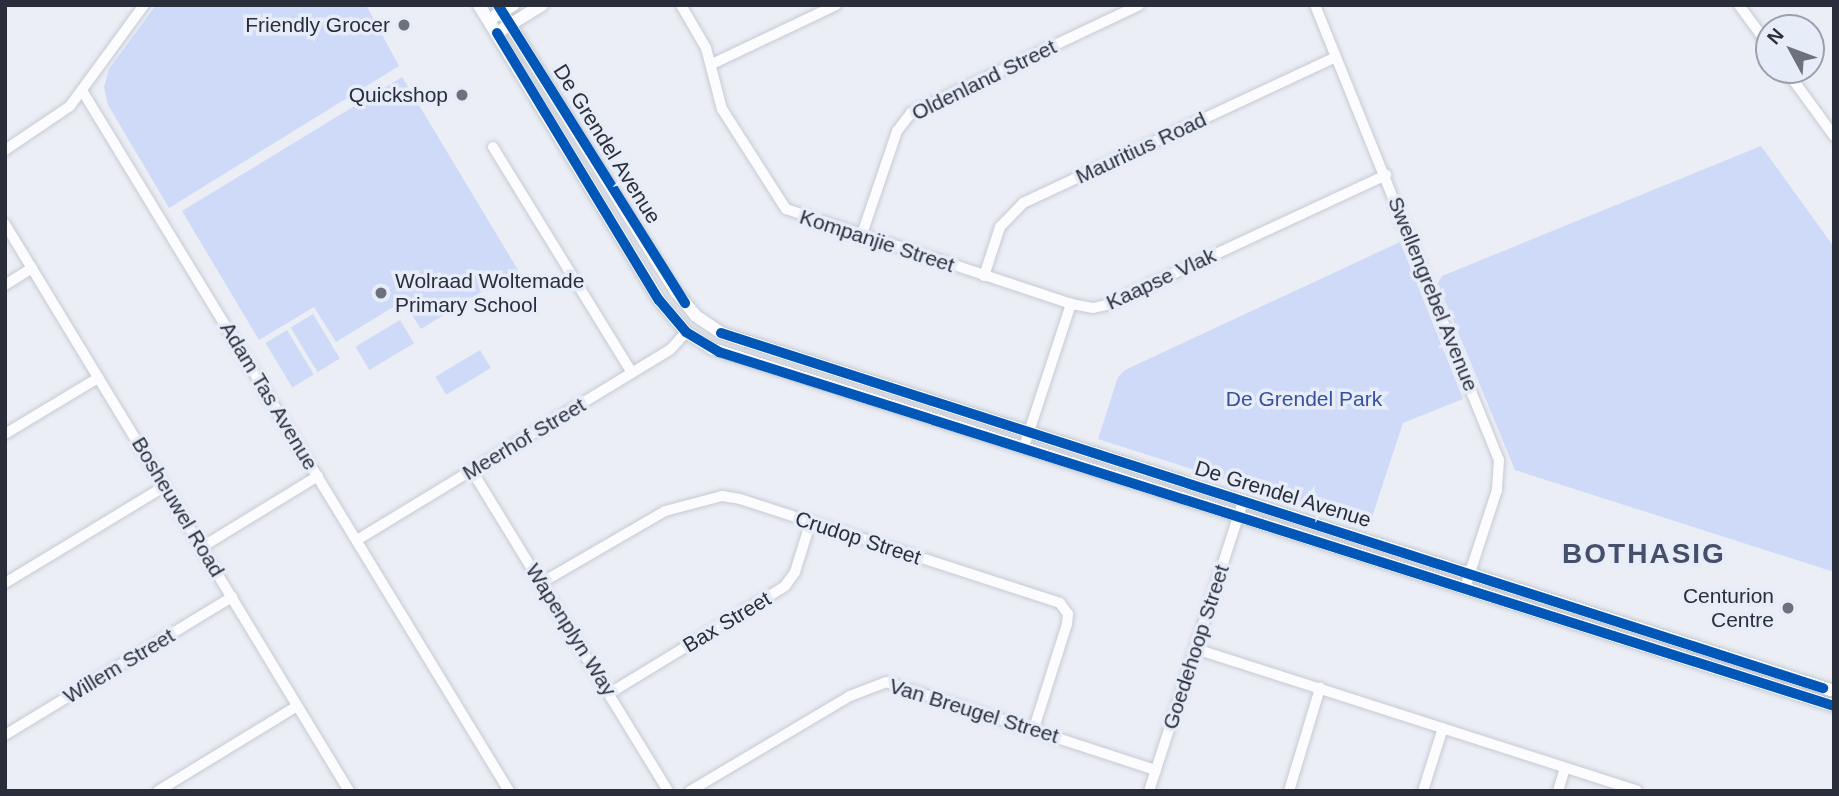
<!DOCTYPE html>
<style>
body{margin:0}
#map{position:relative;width:1839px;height:796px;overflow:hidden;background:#ebeef5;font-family:Arial,sans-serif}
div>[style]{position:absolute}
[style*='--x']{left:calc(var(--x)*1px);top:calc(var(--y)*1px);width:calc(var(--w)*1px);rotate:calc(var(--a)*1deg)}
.green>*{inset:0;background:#cedaf8;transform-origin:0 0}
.roads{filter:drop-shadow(0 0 2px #c6cad4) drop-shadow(0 0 2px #c6cad4)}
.minor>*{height:10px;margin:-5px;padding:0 5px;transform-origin:5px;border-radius:5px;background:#fcfcfe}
.tertiary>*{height:12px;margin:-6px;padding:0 6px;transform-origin:6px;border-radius:6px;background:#fcfcfe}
.cycleway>*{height:10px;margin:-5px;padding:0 5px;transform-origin:5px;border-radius:5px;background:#0057b8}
.dots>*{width:19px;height:19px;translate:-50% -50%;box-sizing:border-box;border:4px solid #e7ecf9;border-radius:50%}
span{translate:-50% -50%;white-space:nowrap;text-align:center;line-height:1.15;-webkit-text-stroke:7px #e7ecf9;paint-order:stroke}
.poi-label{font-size:21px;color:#292e3a}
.right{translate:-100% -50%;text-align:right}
.left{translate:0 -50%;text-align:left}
.street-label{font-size:21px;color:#292e3a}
.park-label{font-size:21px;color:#3850a0}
.district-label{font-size:28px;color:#454f6a;font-weight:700;letter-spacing:2px}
.frame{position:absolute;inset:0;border:7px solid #292e3a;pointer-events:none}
.north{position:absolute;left:1755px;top:14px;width:70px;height:70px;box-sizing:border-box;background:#e7ecf9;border:2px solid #9ba0ad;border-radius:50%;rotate:311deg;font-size:19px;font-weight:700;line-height:28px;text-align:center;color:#292e3a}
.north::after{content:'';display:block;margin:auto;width:24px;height:32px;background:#6d717b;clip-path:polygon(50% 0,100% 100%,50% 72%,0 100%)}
</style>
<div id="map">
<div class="green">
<i style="clip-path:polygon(156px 5px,366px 5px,399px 66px,169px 208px,108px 105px,104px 87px,109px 69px)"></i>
<i style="clip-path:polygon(402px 77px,518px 270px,421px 329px,403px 301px,336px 342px,314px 307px,259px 340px,182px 211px)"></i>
<i style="clip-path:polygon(1761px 146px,1834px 247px,1834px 572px,1515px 470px,1438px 283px,1442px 276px)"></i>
<i style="clip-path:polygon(1400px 242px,1463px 399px,1403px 423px,1369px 526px,1098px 439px,1118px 377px,1125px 370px)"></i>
<i style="left:313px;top:314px;width:52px;height:26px;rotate:59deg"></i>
<i style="left:400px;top:320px;width:27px;height:52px;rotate:59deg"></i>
<i style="left:287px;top:330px;width:52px;height:25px;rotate:59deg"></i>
<i style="left:480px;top:350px;width:21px;height:52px;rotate:59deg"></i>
</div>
<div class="roads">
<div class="minor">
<i style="--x:681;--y:5;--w:50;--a:59.8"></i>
<i style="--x:706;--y:48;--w:63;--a:75.3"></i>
<i style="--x:722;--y:109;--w:119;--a:57.4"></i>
<i style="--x:786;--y:209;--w:300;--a:18.4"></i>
<i style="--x:1315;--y:5;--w:491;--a:68"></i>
<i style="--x:1499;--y:460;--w:30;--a:94"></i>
<i style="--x:1497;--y:490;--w:103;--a:108.1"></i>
<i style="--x:1739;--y:5;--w:51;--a:53.8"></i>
<i style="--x:712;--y:64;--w:137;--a:-25.4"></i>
<i style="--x:1786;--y:70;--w:82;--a:54"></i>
<i style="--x:83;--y:92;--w:819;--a:58.64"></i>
<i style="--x:493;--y:147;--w:265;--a:58.4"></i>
<i style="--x:5;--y:150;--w:78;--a:-34.1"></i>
<i style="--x:70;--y:106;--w:125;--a:-53.8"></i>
<i style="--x:5;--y:224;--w:663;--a:58.75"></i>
<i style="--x:861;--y:237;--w:112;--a:-71.2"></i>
<i style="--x:897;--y:131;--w:23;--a:-52"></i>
<i style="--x:911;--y:113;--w:252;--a:-25.3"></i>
<i style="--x:984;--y:276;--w:52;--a:-71.9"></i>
<i style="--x:1000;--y:227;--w:33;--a:-46"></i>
<i style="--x:1023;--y:203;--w:345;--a:-25"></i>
<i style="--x:5;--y:285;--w:32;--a:-32"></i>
<i style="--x:5;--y:434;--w:109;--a:-31.1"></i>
<i style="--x:1024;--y:447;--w:151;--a:-71.8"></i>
<i style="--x:1071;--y:304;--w:22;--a:10"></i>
<i style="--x:1093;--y:308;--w:13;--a:-13"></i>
<i style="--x:1106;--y:305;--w:309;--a:-24.9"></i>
<i style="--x:472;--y:471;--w:375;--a:58.5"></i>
<i style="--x:357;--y:540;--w:366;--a:-31.3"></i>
<i style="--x:670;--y:350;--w:24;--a:-48"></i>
<i style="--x:202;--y:547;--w:136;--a:-31.5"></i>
<i style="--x:5;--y:583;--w:187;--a:-31.2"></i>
<i style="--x:541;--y:583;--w:143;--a:-30.1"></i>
<i style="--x:665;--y:511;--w:59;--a:-14.7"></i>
<i style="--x:722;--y:496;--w:18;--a:9"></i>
<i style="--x:740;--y:499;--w:336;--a:18"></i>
<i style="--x:1060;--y:603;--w:14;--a:54"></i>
<i style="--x:1068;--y:614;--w:10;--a:96"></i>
<i style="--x:1067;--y:624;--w:109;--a:107.6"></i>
<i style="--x:1196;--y:649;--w:463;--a:17.8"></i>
<i style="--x:610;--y:693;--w:205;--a:-31.4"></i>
<i style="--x:785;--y:586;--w:17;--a:-54"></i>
<i style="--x:795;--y:572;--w:50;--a:-72.6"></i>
<i style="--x:5;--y:735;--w:266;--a:-31.3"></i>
<i style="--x:158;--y:791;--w:163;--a:-31.4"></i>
<i style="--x:690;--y:791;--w:186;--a:-30.7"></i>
<i style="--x:850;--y:696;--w:39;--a:-21"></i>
<i style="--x:886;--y:682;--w:284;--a:18.1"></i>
<i style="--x:1149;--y:791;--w:304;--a:-72"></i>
<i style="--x:1289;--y:791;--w:108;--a:-73.2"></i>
<i style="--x:1423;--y:791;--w:66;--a:-72.4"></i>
<i style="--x:1558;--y:791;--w:24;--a:-73"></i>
</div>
<div class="tertiary">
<i style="--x:479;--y:5;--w:346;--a:58.6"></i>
<i style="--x:659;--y:300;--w:42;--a:49.8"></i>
<i style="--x:686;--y:332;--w:32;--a:32"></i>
<i style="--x:713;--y:349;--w:1176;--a:17.66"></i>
<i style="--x:498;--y:5;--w:338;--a:58.2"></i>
<i style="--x:676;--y:292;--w:31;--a:50"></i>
<i style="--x:696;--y:316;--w:30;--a:34"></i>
<i style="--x:721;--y:333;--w:1169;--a:17.83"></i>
<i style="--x:495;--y:16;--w:21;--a:-31"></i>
<i style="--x:503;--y:29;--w:46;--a:-31.6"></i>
</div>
</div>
<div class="cycleway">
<i style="--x:498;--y:5;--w:352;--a:57.9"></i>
<i style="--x:497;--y:33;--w:312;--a:58.8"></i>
<i style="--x:659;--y:300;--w:42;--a:49.8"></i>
<i style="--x:686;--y:332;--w:39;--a:31"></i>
<i style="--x:719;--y:352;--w:1170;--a:17.61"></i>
<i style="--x:721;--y:333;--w:1158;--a:17.86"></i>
</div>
<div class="dots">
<i style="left:404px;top:25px;background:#6d717b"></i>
<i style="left:462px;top:95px;background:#6d717b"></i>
<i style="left:381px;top:293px;background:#6d717b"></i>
<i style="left:1788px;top:608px;background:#6d717b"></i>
</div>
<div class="poi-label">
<span class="right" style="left:390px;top:25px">Friendly Grocer</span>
<span class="right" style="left:448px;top:95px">Quickshop</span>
<span class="left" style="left:395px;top:293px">Wolraad Woltemade<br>Primary School</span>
<span class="right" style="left:1774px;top:608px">Centurion<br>Centre</span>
</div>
<div class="street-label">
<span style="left:984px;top:80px;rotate:-26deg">Oldenland Street</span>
<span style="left:607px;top:144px;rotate:58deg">De Grendel Avenue</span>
<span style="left:1141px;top:148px;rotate:-25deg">Mauritius Road</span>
<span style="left:877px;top:241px;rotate:18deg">Kompanjie Street</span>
<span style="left:1161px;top:279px;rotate:-25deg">Kaapse Vlak</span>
<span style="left:1433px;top:294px;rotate:68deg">Swellengrebel Avenue</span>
<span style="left:269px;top:396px;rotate:59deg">Adam Tas Avenue</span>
<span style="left:524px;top:439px;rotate:-31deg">Meerhof Street</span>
<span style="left:1283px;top:494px;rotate:17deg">De Grendel Avenue</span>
<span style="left:178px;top:507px;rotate:59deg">Bosheuwel Road</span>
<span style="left:858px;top:538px;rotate:18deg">Crudop Street</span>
<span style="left:727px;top:622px;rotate:-31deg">Bax Street</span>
<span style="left:571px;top:630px;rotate:58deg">Wapenplyn Way</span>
<span style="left:1196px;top:647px;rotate:-72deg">Goedehoop Street</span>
<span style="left:119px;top:666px;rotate:-31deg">Willem Street</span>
<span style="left:974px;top:711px;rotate:17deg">Van Breugel Street</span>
</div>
<div class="park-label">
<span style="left:1304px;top:399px">De Grendel Park</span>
</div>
<div class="district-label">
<span style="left:1644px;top:554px">BOTHASIG</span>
</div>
<div class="frame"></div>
<div class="north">N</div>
</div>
